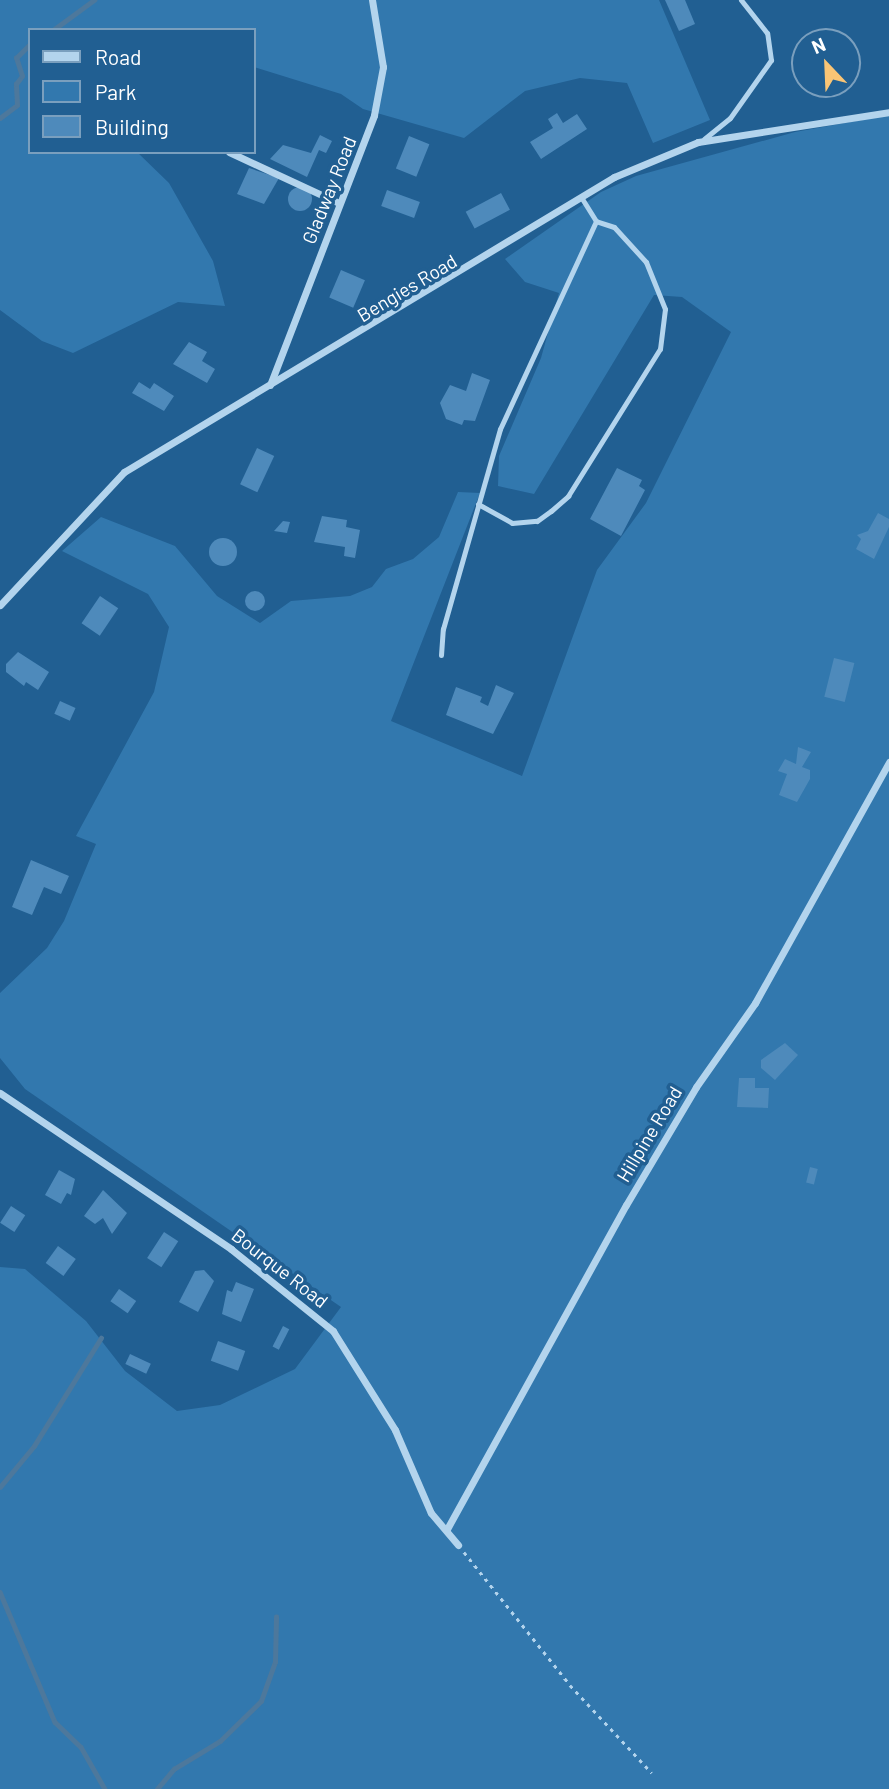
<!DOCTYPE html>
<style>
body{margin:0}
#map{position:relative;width:889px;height:1789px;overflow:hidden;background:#215f92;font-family:Barlow,sans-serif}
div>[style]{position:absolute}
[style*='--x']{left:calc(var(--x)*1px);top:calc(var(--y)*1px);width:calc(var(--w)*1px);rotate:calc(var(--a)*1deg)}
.green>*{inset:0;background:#3278ae}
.stream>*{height:4.5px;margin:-2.25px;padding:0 2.25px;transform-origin:2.25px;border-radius:2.25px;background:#4d789c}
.building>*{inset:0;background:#4e8abb;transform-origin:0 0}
.round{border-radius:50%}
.path>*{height:2.5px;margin-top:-1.25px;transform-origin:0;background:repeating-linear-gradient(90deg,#b3d4ed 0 3.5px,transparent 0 8.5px)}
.service>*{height:5px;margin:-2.5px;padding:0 2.5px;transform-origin:2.5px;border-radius:2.5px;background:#b3d4ed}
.minor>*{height:7px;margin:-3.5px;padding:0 3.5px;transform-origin:3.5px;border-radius:3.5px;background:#b3d4ed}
span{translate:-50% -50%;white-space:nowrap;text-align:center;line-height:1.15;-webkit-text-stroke:7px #215f92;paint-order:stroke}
.street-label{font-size:19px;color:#fff}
.legend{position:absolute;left:28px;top:28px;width:228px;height:126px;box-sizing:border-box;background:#215f92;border:2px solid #7a9fbe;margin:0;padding:9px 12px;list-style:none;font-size:21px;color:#fff}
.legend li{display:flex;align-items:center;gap:14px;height:35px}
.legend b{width:35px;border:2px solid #7a9fbe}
.north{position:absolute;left:791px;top:28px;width:70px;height:70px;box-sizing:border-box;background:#215f92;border:2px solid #7a9fbe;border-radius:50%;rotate:337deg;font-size:19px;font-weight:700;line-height:28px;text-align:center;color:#fff}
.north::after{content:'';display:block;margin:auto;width:24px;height:32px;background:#fac575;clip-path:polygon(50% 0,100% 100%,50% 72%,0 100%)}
</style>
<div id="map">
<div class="green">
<i style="clip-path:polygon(0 0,659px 0,710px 120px,653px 143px,627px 83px,580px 78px,525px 91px,464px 138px,363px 109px,341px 94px,254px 67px,254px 30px,30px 30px,30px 152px,137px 152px,169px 183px,213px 261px,225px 306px,178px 302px,73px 353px,42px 341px,0 310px)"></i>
<i style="clip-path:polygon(889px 115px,889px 1789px,0 1789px,0 1267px,25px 1269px,86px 1321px,125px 1371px,177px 1411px,220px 1405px,295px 1369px,341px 1307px,25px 1089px,0 1058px,0 993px,47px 948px,64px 921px,96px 844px,76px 836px,154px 692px,169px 627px,148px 594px,62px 551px,101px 517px,175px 546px,217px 596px,260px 623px,291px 601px,350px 596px,372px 587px,386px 569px,413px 559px,439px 537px,458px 492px,480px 493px,391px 721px,522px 776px,597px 570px,646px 503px,731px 332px,682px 297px,654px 295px,534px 494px,498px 486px,499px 456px,541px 358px,559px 293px,525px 282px,505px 259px,601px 192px,636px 176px,795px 132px)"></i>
</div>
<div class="stream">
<i style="--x:53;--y:30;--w:51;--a:-36.2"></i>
<i style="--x:0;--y:118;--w:21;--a:-37"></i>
<i style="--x:17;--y:105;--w:21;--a:-93"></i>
<i style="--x:16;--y:84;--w:10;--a:-53"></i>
<i style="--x:22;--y:76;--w:19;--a:-108"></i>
<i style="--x:16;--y:58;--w:20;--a:-45"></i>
<i style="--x:0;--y:1487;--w:53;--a:-50.3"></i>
<i style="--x:34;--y:1446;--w:127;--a:-58.2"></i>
<i style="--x:0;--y:1592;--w:141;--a:67.1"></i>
<i style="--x:55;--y:1722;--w:36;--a:44"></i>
<i style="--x:81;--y:1747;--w:48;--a:60.3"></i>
<i style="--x:157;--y:1789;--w:26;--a:-50"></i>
<i style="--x:174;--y:1769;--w:54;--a:-31.3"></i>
<i style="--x:220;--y:1741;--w:57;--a:-44.3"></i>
<i style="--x:261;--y:1701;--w:41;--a:-70.3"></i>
<i style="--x:275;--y:1662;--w:45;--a:-88.7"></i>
</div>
<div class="building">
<i style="clip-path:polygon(665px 0,685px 0,695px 24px,679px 31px)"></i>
<i style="clip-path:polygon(557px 113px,563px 123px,577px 114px,587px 129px,541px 159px,530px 142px,553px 128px,548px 119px)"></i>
<i style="clip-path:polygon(320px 135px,332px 141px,326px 153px,319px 150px,307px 177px,270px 159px,283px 145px,311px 153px)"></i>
<i style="left:409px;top:136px;width:22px;height:35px;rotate:22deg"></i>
<i style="clip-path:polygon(249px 168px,279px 178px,264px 204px,237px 194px)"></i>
<i class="round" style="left:288px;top:187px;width:24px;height:24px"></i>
<i style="left:387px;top:190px;width:35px;height:17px;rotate:20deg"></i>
<i style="left:501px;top:193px;width:19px;height:40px;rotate:62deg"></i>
<i style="left:341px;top:270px;width:26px;height:30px;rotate:23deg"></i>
<i style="clip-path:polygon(189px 342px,207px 352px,202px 361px,215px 369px,207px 383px,173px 364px)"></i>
<i style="clip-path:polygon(472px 373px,490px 380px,475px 421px,464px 420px,462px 425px,446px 419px,440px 403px,450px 385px,466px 391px)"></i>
<i style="clip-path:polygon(139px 382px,150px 389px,154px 383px,174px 396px,164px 411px,132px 393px)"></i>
<i style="left:257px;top:448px;width:19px;height:40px;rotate:25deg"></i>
<i style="clip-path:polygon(617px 468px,642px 480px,639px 486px,645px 490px,621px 536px,590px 519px)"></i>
<i style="clip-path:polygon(878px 513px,889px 519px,889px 527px,874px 559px,856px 549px,861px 539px,857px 535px,868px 531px)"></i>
<i style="clip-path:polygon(322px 516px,347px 520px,346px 527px,360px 530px,355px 558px,344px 556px,345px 547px,314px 542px)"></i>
<i style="clip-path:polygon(283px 521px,290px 522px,287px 533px,274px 531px)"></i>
<i class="round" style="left:209px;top:538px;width:28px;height:28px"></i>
<i class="round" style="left:245px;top:591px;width:20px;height:20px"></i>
<i style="left:100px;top:596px;width:22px;height:33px;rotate:34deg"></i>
<i style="clip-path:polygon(18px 652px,49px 672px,38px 690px,26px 682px,24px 686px,6px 672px,6px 664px)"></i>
<i style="left:834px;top:658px;width:21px;height:40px;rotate:14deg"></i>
<i style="clip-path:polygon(496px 685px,514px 693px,493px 734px,446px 715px,456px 687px,482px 697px,480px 702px,488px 706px)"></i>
<i style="left:60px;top:701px;width:17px;height:14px;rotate:24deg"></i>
<i style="clip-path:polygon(798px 747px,811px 752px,802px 767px,810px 770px,810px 779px,797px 802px,779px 795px,787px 774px,778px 771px,785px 759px,796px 764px)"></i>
<i style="clip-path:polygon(31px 860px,69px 876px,61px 894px,44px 887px,32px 915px,12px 907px)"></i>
<i style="clip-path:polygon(785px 1043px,798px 1055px,775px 1080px,761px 1068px,761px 1060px)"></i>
<i style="clip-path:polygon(739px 1078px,755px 1078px,755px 1088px,769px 1088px,768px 1108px,737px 1107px)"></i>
<i style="left:810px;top:1167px;width:8px;height:16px;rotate:14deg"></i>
<i style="clip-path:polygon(59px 1170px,75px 1179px,71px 1195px,67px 1193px,61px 1204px,45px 1195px)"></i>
<i style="clip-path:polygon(103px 1190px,127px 1213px,112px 1234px,103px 1218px,95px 1224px,84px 1216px)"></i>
<i style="left:11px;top:1206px;width:17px;height:20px;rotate:33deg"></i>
<i style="left:164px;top:1232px;width:17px;height:31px;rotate:33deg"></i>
<i style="left:58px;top:1246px;width:22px;height:21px;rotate:36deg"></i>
<i style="clip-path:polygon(204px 1270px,214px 1281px,198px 1312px,179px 1302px,195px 1271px)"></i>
<i style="clip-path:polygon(236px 1282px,254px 1289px,241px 1322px,222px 1314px,227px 1290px,232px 1292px)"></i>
<i style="left:119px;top:1289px;width:21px;height:15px;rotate:35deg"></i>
<i style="left:283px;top:1326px;width:7px;height:23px;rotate:27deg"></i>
<i style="left:218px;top:1341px;width:29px;height:21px;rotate:20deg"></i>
<i style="left:130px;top:1354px;width:23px;height:11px;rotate:25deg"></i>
</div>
<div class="path">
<i style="--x:464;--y:1552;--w:170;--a:51.4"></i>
<i style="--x:570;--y:1685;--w:120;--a:47"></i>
</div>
<div class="service">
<i style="--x:704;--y:139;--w:33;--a:-39"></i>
<i style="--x:730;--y:118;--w:71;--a:-54.7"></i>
<i style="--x:771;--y:60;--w:27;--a:-98"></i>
<i style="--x:767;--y:33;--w:42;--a:-128.2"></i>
<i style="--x:478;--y:504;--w:39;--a:29"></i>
<i style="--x:512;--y:523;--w:25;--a:-5"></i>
<i style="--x:537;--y:521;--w:17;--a:-36"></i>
<i style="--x:551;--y:511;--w:23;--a:-41"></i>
<i style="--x:568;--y:496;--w:173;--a:-58"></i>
<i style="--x:660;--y:349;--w:40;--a:-82.9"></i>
<i style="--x:665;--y:309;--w:51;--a:-112"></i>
<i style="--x:646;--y:262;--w:47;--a:-132.4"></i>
<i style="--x:614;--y:227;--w:19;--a:-162"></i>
<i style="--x:441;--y:655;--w:26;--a:-86"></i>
<i style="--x:443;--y:629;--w:208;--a:-74.1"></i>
<i style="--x:500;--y:429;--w:229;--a:-65.2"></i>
<i style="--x:596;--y:221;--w:28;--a:-122"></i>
</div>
<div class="minor">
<i style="--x:229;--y:152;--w:121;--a:24.9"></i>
<i style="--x:270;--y:385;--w:289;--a:-68.9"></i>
<i style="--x:374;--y:115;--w:49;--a:-79.4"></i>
<i style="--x:383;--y:67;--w:68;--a:-99.3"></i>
<i style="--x:0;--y:605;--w:182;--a:-47"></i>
<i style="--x:124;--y:472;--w:572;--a:-31.05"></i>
<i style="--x:614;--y:177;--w:91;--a:-22.6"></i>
<i style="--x:698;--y:142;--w:193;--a:-8.9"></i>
<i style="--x:0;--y:1093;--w:279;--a:34"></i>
<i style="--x:231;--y:1249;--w:131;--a:38.8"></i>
<i style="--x:333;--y:1331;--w:117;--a:57.9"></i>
<i style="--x:395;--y:1430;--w:90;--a:66.6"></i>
<i style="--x:431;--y:1513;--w:42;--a:49.8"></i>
<i style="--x:447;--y:1529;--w:370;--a:-61.1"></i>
<i style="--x:626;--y:1205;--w:137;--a:-59.3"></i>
<i style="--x:696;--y:1087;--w:103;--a:-54.9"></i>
<i style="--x:755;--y:1003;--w:276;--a:-60.9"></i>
</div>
<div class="street-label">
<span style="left:329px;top:190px;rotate:-68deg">Gladway Road</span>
<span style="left:407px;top:288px;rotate:-31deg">Bengies Road</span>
<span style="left:649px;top:1134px;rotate:-59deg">Hillpine Road</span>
<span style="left:280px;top:1268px;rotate:38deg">Bourque Road</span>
</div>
<ul class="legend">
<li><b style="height:9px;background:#b3d4ed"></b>Road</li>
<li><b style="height:19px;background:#3278ae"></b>Park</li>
<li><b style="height:19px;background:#4e8abb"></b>Building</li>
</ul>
<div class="north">N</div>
</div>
